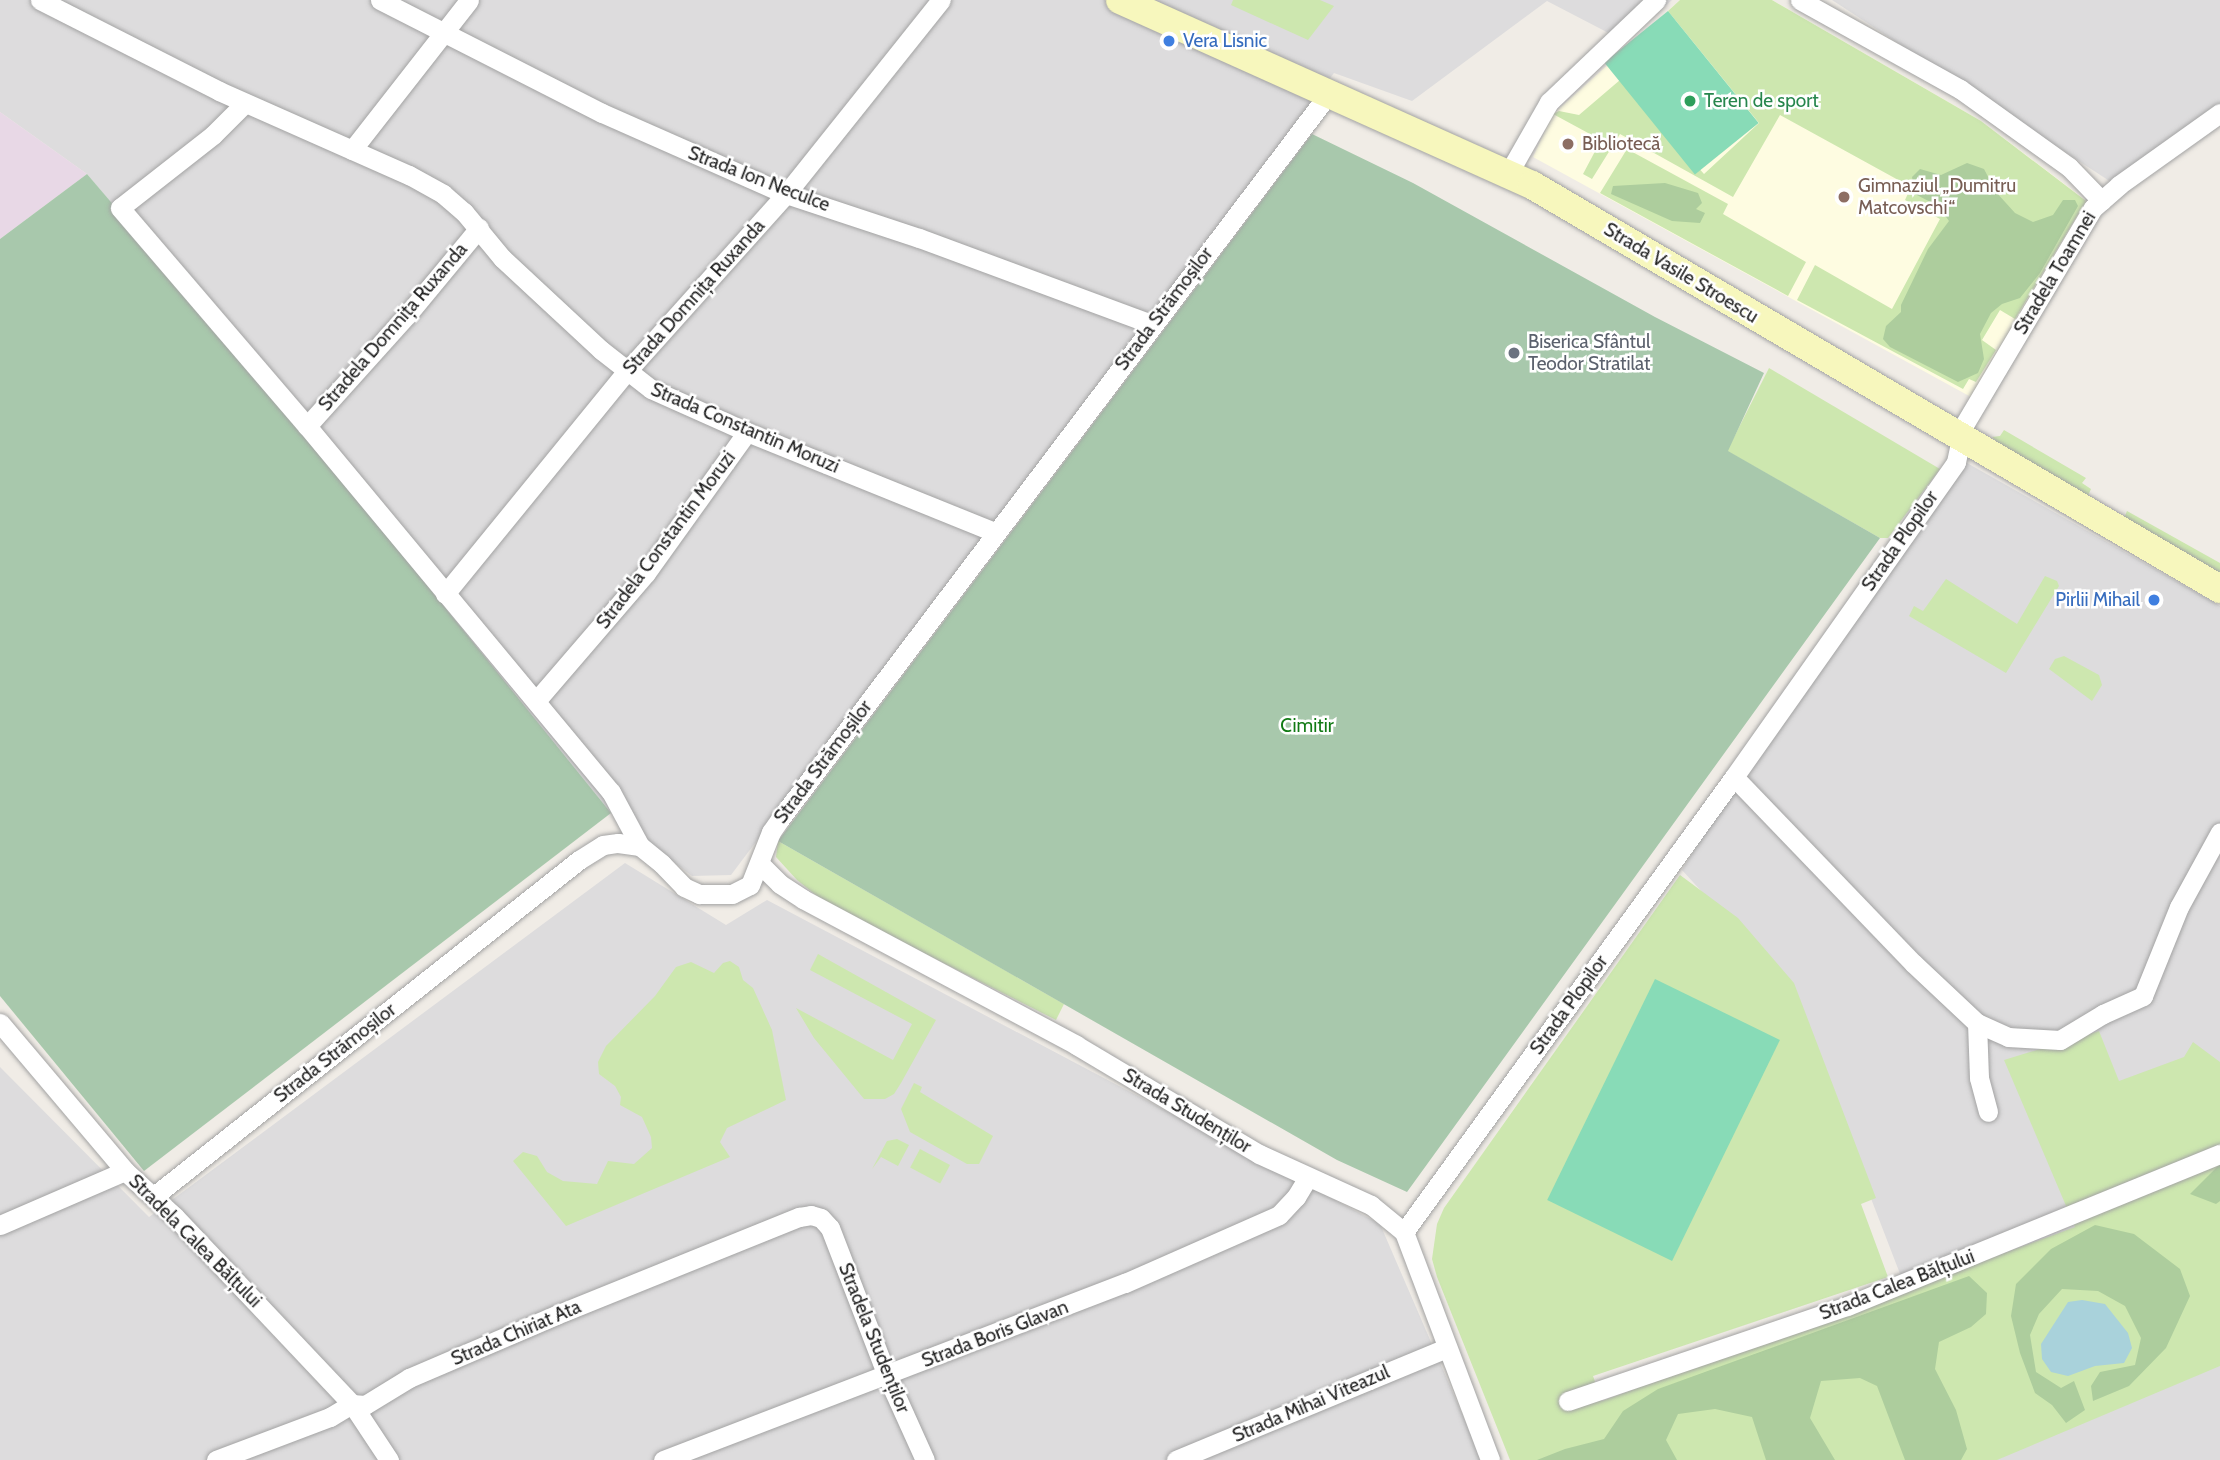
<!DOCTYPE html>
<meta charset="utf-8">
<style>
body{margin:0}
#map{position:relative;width:2220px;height:1460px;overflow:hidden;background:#f0ece6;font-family:Cabin,sans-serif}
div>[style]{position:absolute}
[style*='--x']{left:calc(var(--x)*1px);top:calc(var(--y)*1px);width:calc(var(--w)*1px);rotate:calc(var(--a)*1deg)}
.residential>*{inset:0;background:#dddcdd}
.industrial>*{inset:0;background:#e8d8e6}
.education>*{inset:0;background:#fefce1}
.grass>*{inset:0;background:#cde7af;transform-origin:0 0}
.forest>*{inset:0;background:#adcd9d}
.cemetery>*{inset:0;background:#a8c8ac}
.pitch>*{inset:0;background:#88dbb7;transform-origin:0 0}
.water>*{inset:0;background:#a9d2db}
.roads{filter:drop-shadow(0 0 2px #a3a3a3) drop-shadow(0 0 2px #a3a3a3)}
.street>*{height:19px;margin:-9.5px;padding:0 9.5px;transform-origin:9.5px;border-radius:9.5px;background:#fff}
.secondary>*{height:28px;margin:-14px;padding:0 14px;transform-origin:14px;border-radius:14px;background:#f7f7bd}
.dots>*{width:19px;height:19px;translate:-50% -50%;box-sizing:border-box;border:4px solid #fff;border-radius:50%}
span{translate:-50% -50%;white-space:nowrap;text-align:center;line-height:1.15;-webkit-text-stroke:5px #fff;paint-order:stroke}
.shop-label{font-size:19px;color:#366cbe}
.left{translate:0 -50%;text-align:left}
.right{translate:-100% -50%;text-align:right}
.leisure-label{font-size:19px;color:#27864d}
.education-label{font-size:19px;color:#785e54}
.street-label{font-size:19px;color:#1f1f1f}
.worship-label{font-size:19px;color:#5b616d}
.park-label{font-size:19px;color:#117a14}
</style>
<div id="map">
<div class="residential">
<i style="clip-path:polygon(0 0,1672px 0,1624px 41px,1547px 1px,1412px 101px,1334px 73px,731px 875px,692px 876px,611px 813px,87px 174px,0 112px)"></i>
<i style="clip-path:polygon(1832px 0,2220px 0,2220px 105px,2111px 182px)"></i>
<i style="clip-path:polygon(1967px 463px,2220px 606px,2220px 1460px,1517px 1460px,1912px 1305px,1790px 988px,1682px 870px,1745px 768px)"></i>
<i style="clip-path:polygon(625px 863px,726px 925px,767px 900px,1380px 1224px,1482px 1460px,0 1460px,0 1067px,149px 1217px)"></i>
</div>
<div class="industrial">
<i style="clip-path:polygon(0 112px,87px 174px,0 239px)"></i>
</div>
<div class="education">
<i style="clip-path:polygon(1680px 0,1772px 0,1981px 121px,2088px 202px,1971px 397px,1533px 157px,1553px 114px)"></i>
</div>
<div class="grass">
<i style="clip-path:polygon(1233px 0,1320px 0,1334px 6px,1308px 40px,1231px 5px)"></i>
<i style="clip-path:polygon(1680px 0,1772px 0,1981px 121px,2086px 201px,2015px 319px,2000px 310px,1982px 340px,1996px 350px,1976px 382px,1969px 379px,1963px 389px,1797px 300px,1815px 265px,1892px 309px,1940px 219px,1905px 200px,1911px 187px,1780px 115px,1733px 197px,1620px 134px,1592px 179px,1583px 174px,1601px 140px,1553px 114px,1559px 111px,1579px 115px,1620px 80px,1704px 174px,1759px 123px,1668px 11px)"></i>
<i style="clip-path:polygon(1627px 149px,1728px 204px,1723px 214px,1806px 262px,1788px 296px,1600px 193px)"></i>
<i style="clip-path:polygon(1769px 368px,1940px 469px,1888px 538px,1880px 538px,1727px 451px)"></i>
<i style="clip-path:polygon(2004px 430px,2086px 478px,2082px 483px,2091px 489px,2087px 498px,2006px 451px,1992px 437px,2000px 436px)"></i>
<i style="clip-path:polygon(2127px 511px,2220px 563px,2220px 574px,2124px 518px)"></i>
<i style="clip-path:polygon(2045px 576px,2057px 581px,2059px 586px,2006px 673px,1909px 616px,1914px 606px,1923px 611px,1946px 579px,2017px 624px)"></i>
<i style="clip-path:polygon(2064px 656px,2099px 675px,2102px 685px,2092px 701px,2049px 669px,2055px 659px)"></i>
<i style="clip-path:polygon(778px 841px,1064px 1004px,1056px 1020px,827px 904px,797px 880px,776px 857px)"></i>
<i style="clip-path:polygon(1680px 875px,1738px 918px,1794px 983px,1876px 1198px,1861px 1204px,1888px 1277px,1593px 1376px,1602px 1401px,2075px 1227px,2004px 1060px,2099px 1031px,2119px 1081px,2184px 1057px,2193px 1042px,2220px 1062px,2220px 1366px,1997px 1460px,1510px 1460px,1437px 1277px,1432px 1259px,1437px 1224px,1444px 1208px)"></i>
<i style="clip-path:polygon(818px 954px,936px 1020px,901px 1083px,894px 1094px,885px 1099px,864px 1099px,814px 1038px,796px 1008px,893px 1060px,912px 1024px,810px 970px)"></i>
<i style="clip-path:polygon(730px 961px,739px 967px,743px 980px,753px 988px,772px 1030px,786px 1100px,727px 1128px,720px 1142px,730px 1157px,566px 1226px,513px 1161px,523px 1152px,537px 1156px,547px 1172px,563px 1181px,597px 1184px,608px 1161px,634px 1164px,652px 1148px,651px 1137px,642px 1117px,620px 1105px,621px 1097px,615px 1086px,599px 1074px,598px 1062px,606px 1046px,655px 996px,676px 967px,691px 962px,714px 973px,723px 963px)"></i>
<i style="clip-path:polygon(914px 1083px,922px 1087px,920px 1092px,993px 1136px,979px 1164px,967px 1164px,910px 1132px,901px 1109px)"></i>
<i style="clip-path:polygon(897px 1139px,909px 1145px,898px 1166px,881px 1157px,872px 1169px,887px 1141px)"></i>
<i style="left:920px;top:1149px;width:34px;height:21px;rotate:28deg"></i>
</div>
<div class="forest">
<i style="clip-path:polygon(1967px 163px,1984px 169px,1996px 192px,2015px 213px,2033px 222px,2053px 215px,2063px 200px,2075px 200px,2078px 206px,2040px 273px,2020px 298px,2002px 304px,1991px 313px,1980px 334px,1984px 359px,1978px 373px,1958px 382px,1890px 347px,1883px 339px,1886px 326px,1901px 312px,1901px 305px,1928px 249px,1949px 221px,1938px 206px,1915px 194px,1912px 177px,1920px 169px,1941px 175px)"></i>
<i style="clip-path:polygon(1665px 183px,1698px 193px,1702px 203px,1696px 209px,1705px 213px,1700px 223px,1672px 221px,1611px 194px,1613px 186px)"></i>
<i style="clip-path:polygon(2220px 1164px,2220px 1201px,2216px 1204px,2190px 1194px)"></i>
<i style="clip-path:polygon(2095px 1225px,2134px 1234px,2180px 1269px,2190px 1296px,2166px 1348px,2129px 1386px,2093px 1401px,2091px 1386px,2100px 1372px,2135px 1365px,2141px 1338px,2125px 1306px,2098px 1291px,2062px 1289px,2039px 1314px,2030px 1335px,2036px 1372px,2061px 1388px,2074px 1381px,2085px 1410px,2066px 1423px,2052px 1405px,2035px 1393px,2020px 1353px,2011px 1316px,2016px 1284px,2051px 1249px)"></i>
<i style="clip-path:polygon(1969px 1276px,1987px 1293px,1986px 1314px,1971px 1327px,1939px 1342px,1935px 1369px,1956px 1410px,1967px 1449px,1961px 1460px,1905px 1460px,1877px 1386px,1860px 1378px,1821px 1381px,1810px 1418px,1835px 1460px,1766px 1460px,1752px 1417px,1715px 1409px,1678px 1414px,1666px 1440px,1677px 1460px,1537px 1460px,1565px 1449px,1604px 1439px,1623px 1411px,1658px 1389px)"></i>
</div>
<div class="cemetery">
<i style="clip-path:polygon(1312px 134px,1413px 183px,1655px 317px,1764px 373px,1728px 451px,1880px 538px,1407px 1192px,1337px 1160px,778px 841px)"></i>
<i style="clip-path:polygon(87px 174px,231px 343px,611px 813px,144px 1171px,0 996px,0 239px)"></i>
</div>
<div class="pitch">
<i style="left:1668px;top:11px;width:144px;height:82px;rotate:51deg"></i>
<i style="left:1655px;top:979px;width:139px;height:246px;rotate:26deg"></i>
</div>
<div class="water">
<i style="clip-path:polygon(2082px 1300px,2105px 1304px,2128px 1333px,2132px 1348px,2124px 1363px,2095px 1366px,2068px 1376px,2051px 1372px,2042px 1359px,2041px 1344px,2068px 1302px)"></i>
</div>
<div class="roads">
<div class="street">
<i style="--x:40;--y:0;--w:201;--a:26.9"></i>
<i style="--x:219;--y:91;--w:208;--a:23.9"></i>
<i style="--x:409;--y:175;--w:39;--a:29"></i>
<i style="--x:443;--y:194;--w:28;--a:41"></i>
<i style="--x:464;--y:212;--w:60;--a:50.4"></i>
<i style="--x:502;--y:258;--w:135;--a:42.9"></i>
<i style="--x:601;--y:350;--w:63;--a:38"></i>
<i style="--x:651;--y:389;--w:105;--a:24.1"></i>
<i style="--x:747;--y:432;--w:267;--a:22"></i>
<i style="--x:380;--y:0;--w:249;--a:27"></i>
<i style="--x:602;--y:113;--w:201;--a:23.8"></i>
<i style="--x:786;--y:194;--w:140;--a:18.3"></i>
<i style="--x:919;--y:238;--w:248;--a:20.3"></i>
<i style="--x:1800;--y:0;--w:183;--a:29.1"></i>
<i style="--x:1960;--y:89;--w:134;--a:35.6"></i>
<i style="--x:2069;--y:167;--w:47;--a:45.9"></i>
<i style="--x:245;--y:103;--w:45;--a:135"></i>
<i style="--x:213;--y:135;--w:118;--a:141.9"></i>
<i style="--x:120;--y:208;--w:287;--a:49.4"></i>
<i style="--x:307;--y:426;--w:476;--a:50.3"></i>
<i style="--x:611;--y:792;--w:61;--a:61.8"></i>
<i style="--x:352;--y:150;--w:190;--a:-52"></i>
<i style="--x:1508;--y:174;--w:83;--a:-60.3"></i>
<i style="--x:1549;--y:102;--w:148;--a:-43.6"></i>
<i style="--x:307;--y:426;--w:149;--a:-48"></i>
<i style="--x:407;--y:315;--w:113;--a:-50.4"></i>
<i style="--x:445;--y:594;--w:288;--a:-50.8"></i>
<i style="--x:627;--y:371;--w:238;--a:-48.1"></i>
<i style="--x:786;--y:194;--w:248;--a:-51.4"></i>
<i style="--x:536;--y:701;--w:169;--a:-49.3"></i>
<i style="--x:646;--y:573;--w:173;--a:-54.4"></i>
<i style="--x:1734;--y:777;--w:258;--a:46.1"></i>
<i style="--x:1913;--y:963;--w:88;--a:43.2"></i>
<i style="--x:1977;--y:1023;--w:55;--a:87.9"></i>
<i style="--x:1979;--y:1078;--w:35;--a:75"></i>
<i style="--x:760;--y:864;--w:28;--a:45"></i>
<i style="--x:780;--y:884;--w:27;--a:33"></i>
<i style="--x:803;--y:899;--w:310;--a:28.1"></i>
<i style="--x:1076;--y:1045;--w:213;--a:30.8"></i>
<i style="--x:1259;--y:1154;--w:123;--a:24.5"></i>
<i style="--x:1371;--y:1205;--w:43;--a:39.3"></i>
<i style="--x:1404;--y:1232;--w:244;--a:69.3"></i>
<i style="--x:0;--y:1023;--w:194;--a:49.8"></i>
<i style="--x:125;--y:1171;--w:68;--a:42.6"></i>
<i style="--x:175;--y:1217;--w:257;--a:46.6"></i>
<i style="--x:352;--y:1404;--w:67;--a:56.5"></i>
<i style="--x:1977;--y:1023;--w:34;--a:24"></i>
<i style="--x:2008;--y:1037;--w:52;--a:3.3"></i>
<i style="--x:2060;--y:1040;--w:50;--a:-31.2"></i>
<i style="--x:2103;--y:1014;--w:44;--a:-24.2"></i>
<i style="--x:2143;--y:996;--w:96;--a:-68"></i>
<i style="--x:2179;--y:907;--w:85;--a:-61.3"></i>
<i style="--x:154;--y:1196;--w:542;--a:-38.33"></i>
<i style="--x:579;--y:860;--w:28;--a:-32"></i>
<i style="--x:603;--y:845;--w:15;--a:-8"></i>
<i style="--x:618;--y:843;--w:22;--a:8"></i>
<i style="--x:640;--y:846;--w:28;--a:39"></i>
<i style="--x:662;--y:864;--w:32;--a:46"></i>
<i style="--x:684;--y:887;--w:17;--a:25"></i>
<i style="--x:699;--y:894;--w:33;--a:0"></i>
<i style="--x:732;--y:894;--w:20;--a:-27"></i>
<i style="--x:750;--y:885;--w:57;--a:-68.4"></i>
<i style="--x:771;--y:832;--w:16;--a:-55"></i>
<i style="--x:780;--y:819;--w:910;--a:-52.9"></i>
<i style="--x:0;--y:1225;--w:136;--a:-23.4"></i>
<i style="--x:1404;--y:1232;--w:562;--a:-54.05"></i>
<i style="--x:1734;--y:777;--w:385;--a:-54.8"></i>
<i style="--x:1956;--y:462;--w:38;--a:-78"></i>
<i style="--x:1964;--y:425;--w:252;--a:-59.3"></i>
<i style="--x:2093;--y:208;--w:35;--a:-41"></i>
<i style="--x:2119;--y:185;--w:124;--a:-35.5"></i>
<i style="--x:1568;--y:1401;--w:295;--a:-18.8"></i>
<i style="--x:1847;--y:1306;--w:403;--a:-22.2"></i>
<i style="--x:216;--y:1460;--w:122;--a:-20.7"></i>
<i style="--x:330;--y:1417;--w:26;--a:-31"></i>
<i style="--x:352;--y:1404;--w:13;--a:4"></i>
<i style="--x:365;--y:1405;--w:52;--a:-31.5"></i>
<i style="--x:409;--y:1378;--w:160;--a:-23.2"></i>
<i style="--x:556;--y:1315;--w:262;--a:-22"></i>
<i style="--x:799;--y:1217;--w:12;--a:-9"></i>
<i style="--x:811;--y:1215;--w:10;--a:17"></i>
<i style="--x:821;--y:1218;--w:13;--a:48"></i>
<i style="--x:830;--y:1228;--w:159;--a:68.9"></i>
<i style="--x:887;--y:1376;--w:92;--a:65.7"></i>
<i style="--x:663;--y:1460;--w:495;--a:-21"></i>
<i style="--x:1125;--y:1283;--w:168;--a:-23.8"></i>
<i style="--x:1279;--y:1215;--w:25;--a:-47"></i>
<i style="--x:1296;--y:1197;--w:23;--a:-59"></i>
<i style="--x:1176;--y:1460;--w:292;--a:-22.5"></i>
</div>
<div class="secondary">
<i style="--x:1120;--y:0;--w:452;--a:24.2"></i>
<i style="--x:1532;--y:185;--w:798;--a:30.42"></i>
</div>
</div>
<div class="dots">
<i style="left:1169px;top:41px;background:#3f7fe0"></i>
<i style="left:1690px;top:101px;background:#2e9e5b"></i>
<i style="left:1568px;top:144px;background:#8d6e63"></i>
<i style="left:1844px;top:197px;background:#8d6e63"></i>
<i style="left:1514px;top:353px;background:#6b7280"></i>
<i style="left:2154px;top:600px;background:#3f7fe0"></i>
</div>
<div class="shop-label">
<span class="left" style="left:1183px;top:41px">Vera Lisnic</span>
<span class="right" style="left:2140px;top:600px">Pirlii Mihail</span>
</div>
<div class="leisure-label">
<span class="left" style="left:1704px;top:101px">Teren de sport</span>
</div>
<div class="education-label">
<span class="left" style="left:1582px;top:144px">Bibliotecă</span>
<span class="left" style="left:1858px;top:197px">Gimnaziul „Dumitru<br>Matcovschi“</span>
</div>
<div class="street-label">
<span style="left:759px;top:179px;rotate:21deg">Strada Ion Neculce</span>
<span style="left:1681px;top:273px;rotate:31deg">Strada Vasile Stroescu</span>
<span style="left:2055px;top:273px;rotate:-59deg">Stradela Toamnei</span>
<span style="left:694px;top:297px;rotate:-48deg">Strada Domnița Ruxanda</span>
<span style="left:1164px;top:309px;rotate:-53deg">Strada Strămoșilor</span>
<span style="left:393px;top:327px;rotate:-49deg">Stradela Domnița Ruxanda</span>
<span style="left:745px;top:428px;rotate:23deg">Strada Constantin Moruzi</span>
<span style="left:666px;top:540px;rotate:-53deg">Stradela Constantin Moruzi</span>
<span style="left:1900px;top:541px;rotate:-55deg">Strada Plopilor</span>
<span style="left:823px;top:762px;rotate:-53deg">Strada Strămoșilor</span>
<span style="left:1569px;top:1005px;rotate:-54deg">Strada Plopilor</span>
<span style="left:335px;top:1053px;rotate:-38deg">Strada Strămoșilor</span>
<span style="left:1187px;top:1111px;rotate:31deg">Strada Studenților</span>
<span style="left:195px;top:1241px;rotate:45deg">Stradela Calea Bălțului</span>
<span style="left:1897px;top:1285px;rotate:-21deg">Strada Calea Bălțului</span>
<span style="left:516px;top:1333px;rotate:-23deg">Strada Chiriat Ata</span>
<span style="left:995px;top:1334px;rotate:-21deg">Strada Boris Glavan</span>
<span style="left:874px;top:1338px;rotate:68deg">Stradela Studenților</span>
<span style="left:1311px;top:1404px;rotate:-23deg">Strada Mihai Viteazul</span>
</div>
<div class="worship-label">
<span class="left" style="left:1528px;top:353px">Biserica Sfântul<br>Teodor Stratilat</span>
</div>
<div class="park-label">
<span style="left:1307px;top:726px">Cimitir</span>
</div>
</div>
